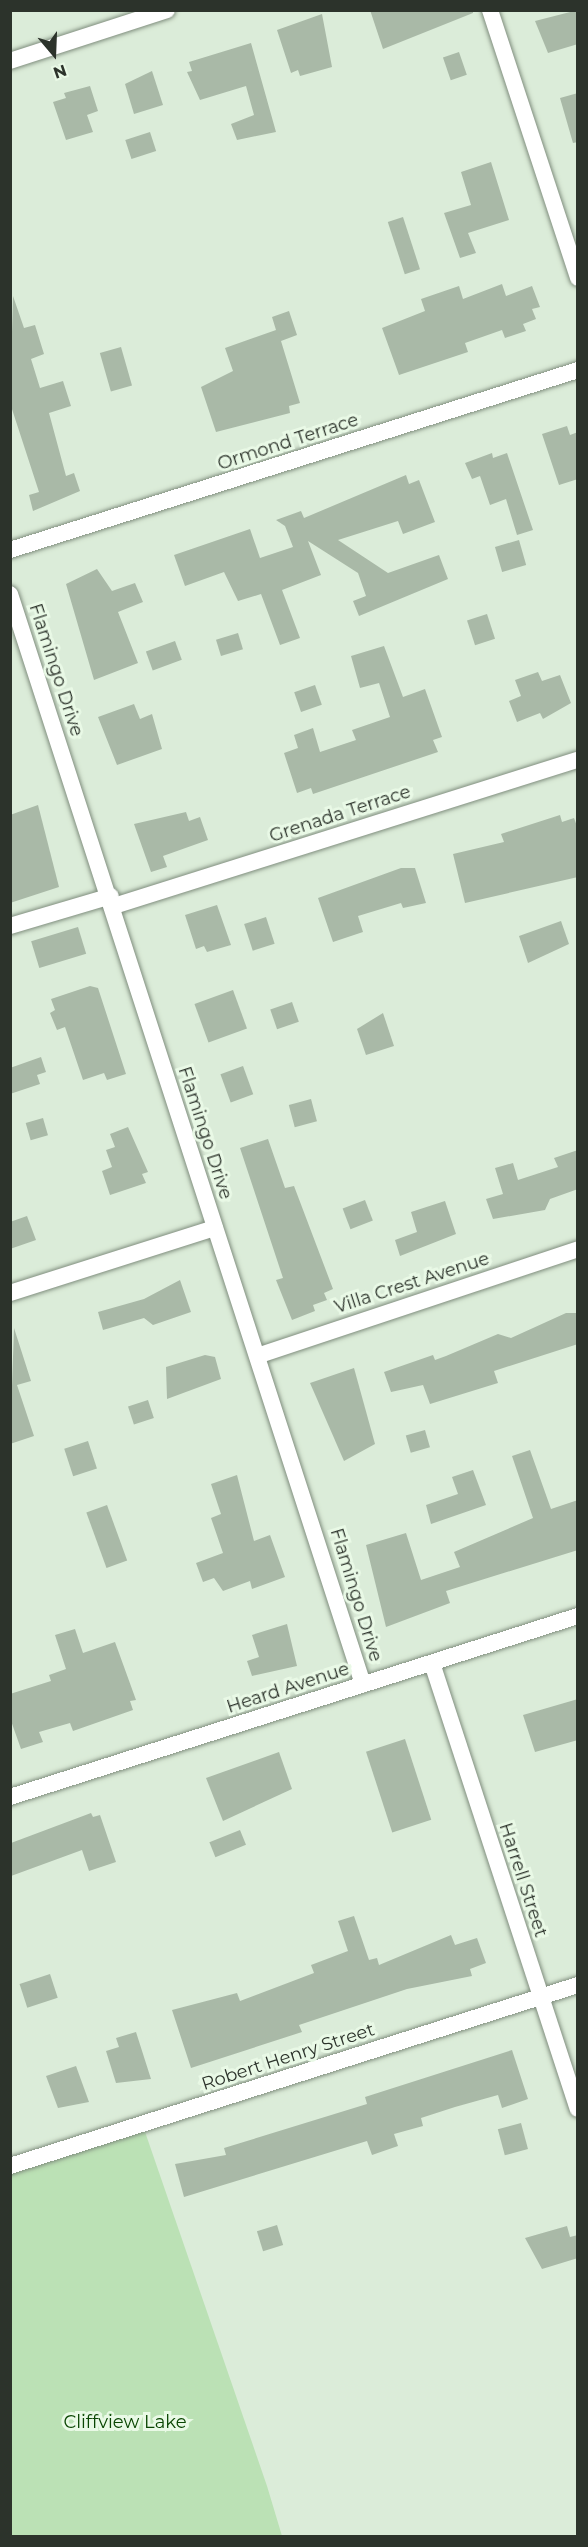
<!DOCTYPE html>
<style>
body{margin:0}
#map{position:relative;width:588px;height:2547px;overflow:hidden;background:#dbecd9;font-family:Montserrat,sans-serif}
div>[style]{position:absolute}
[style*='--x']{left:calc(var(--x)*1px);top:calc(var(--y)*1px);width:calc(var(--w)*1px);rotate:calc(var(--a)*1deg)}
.green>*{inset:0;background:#bbe1b5}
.building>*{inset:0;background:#a9b9a7;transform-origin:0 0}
.roads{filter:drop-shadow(0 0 2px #808e7e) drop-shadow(0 0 2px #808e7e)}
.street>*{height:16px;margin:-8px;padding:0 8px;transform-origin:8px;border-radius:8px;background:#fff}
span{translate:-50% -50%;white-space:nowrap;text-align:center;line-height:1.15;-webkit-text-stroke:6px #e9f9e6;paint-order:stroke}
.street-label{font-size:18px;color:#2c332b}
.park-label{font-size:18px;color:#094502}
.frame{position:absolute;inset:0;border:12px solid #2c332b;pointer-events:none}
.north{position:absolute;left:24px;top:24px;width:60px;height:60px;-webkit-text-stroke:4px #e9f9e6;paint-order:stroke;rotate:161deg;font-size:16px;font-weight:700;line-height:24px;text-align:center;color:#2c332b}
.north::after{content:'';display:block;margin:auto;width:21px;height:27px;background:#2c332b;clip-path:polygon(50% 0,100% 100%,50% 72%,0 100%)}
</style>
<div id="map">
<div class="green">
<i style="clip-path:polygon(143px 2126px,267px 2486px,282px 2536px,11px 2536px,10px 2172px)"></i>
</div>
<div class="building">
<i style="clip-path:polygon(370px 10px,473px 10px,473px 13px,383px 49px)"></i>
<i style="clip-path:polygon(578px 10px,578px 44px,548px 53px,535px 21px)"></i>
<i style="clip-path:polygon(322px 14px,332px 67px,300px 76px,298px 70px,291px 73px,277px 30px)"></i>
<i style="clip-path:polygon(251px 43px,276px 132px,237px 140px,231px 124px,254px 115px,246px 86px,200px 100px,187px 72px,192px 71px,189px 62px)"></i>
<i style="left:459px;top:52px;width:24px;height:17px;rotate:71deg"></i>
<i style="clip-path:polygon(152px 71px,163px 105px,134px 114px,125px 84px)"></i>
<i style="clip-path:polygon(90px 86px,98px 111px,87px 115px,93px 132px,66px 140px,53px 102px,66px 98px,64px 93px)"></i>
<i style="clip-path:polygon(578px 93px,578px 142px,573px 143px,560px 98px)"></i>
<i style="left:150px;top:132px;width:20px;height:26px;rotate:72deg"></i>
<i style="clip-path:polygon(491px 162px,509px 220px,468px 233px,476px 253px,460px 258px,444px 213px,471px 205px,461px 172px)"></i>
<i style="left:403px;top:217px;width:55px;height:16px;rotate:72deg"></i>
<i style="clip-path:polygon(502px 284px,506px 296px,532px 286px,540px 307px,532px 309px,536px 319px,523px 324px,526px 331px,505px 338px,502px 330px,465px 343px,468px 352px,399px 375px,382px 328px,425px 311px,421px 299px,459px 286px,463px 299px)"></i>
<i style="clip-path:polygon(13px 296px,24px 328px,35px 325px,44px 354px,31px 359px,40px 388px,63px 381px,71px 406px,49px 413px,66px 476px,74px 473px,80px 491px,33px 511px,29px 495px,39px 492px,10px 403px)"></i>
<i style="clip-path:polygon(289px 311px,297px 335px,281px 341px,300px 403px,289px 406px,290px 413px,216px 432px,201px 387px,233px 371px,225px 348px,276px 330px,272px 317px)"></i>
<i style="left:121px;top:347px;width:40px;height:22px;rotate:74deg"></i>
<i style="clip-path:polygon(567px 426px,570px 435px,578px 432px,578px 479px,559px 485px,542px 434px)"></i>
<i style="clip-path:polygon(492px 453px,493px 458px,507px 453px,533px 530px,517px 535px,506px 499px,490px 505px,480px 476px,472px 479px,465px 463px)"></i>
<i style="clip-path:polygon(406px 475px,409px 484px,419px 480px,435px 522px,403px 534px,398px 521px,338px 540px,388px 573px,439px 555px,448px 579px,359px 616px,353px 601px,366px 596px,358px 573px,308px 541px,321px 575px,282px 590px,300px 638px,280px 645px,261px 594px,238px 601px,224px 572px,185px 586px,174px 555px,250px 529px,260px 558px,293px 547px,285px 526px,276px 520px,301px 511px,304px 518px)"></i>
<i style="left:519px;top:540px;width:26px;height:25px;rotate:74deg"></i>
<i style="clip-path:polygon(97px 569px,112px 591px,135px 583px,143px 602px,118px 612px,138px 663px,94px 680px,66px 584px)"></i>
<i style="left:487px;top:614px;width:26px;height:21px;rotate:72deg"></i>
<i style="left:238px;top:633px;width:17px;height:23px;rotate:73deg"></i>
<i style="left:175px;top:641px;width:20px;height:31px;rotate:70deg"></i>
<i style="clip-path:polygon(384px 646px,403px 697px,425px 689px,442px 737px,433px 740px,438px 752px,313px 794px,311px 788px,297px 793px,284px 753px,298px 748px,294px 735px,313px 728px,320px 752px,356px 740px,352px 730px,390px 717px,379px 683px,360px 688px,351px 656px)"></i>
<i style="clip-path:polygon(538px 672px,542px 681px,560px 675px,571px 703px,543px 719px,540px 713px,517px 722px,509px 701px,521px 696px,515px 680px)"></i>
<i style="left:315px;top:685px;width:21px;height:22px;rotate:71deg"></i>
<i style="clip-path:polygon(134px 704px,140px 719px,152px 714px,162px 749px,117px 765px,98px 717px)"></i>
<i style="clip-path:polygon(38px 805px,59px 887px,10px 903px,10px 815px)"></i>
<i style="clip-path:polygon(186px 812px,189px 821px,200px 817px,208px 840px,163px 856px,167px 867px,151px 872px,134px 824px)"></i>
<i style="clip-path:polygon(560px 815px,562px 822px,574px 818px,578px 829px,578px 877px,465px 903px,453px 854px,504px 842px,501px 834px)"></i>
<i style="clip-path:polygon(401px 868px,415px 868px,426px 903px,403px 908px,401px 903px,358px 916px,363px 932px,333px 942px,318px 898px)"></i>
<i style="clip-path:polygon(217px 905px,231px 945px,207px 952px,204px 946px,196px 949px,185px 915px)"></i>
<i style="left:266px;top:917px;width:28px;height:23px;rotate:72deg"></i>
<i style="clip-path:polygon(561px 921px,569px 944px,528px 963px,519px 936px)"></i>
<i style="left:78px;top:927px;width:28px;height:49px;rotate:73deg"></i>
<i style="clip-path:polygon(90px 986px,98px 988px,126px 1074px,107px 1080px,104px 1073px,83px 1080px,65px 1027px,57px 1030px,50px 1013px,55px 1010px,51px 999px)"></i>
<i style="left:233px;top:990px;width:41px;height:41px;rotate:70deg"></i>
<i style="left:292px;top:1002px;width:21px;height:23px;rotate:71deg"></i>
<i style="clip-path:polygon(383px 1013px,394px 1046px,366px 1055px,357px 1029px)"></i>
<i style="clip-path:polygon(41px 1057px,46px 1072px,37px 1075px,40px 1084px,10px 1094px,10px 1068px)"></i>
<i style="left:243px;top:1066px;width:30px;height:24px;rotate:70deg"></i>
<i style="left:311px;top:1099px;width:23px;height:23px;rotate:75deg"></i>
<i style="left:43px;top:1118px;width:18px;height:18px;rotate:74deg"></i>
<i style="clip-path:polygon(128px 1127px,148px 1172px,142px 1174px,146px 1183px,110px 1195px,102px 1171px,112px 1167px,106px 1150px,115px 1147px,110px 1134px)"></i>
<i style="clip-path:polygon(268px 1139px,285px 1188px,294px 1186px,333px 1289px,324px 1293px,327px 1300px,313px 1305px,315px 1311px,292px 1320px,276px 1280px,283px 1278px,240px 1148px)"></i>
<i style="clip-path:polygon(578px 1150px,578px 1189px,550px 1199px,545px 1210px,493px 1219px,486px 1199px,503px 1194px,495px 1168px,513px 1163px,518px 1180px,558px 1167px,554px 1158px)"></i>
<i style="left:365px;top:1200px;width:22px;height:24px;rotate:69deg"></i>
<i style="clip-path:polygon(445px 1201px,456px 1234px,400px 1256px,395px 1240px,417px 1232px,411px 1212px)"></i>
<i style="clip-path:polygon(27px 1216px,36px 1240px,10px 1249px,10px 1222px)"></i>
<i style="clip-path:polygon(180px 1280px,191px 1312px,153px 1325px,144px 1318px,103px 1330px,98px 1312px,144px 1299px)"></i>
<i style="clip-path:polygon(566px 1313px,578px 1313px,578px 1344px,494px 1371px,498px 1383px,430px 1404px,423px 1385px,391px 1392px,384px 1372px,433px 1355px,435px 1360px,446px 1356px,498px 1334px,511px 1338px)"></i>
<i style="clip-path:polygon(14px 1328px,31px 1381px,17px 1385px,34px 1436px,10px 1444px)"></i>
<i style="clip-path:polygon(205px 1355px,215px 1357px,221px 1379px,167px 1399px,166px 1367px)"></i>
<i style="clip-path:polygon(354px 1368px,375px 1444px,344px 1461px,310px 1383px)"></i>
<i style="left:148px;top:1400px;width:19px;height:21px;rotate:72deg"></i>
<i style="left:425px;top:1430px;width:18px;height:20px;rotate:74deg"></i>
<i style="left:88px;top:1441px;width:29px;height:25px;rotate:72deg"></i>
<i style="clip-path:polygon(530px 1450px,551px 1509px,578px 1500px,578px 1550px,446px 1591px,450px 1603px,386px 1627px,366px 1545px,406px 1533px,421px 1580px,460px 1567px,454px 1552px,533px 1518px,512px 1456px)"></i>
<i style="clip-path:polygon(473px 1470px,486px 1505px,431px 1524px,426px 1505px,458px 1494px,452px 1477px)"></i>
<i style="clip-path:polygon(237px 1475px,254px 1541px,270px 1535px,285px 1577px,252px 1589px,250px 1581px,223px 1591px,214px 1578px,203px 1582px,196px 1563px,223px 1553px,211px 1518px,221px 1514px,211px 1484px)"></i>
<i style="left:107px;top:1505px;width:59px;height:22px;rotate:70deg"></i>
<i style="clip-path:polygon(287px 1624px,297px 1666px,252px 1676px,247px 1661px,259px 1657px,252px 1635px)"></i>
<i style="clip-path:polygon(75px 1629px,83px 1653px,115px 1642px,136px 1700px,130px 1701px,133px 1710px,73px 1731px,70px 1723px,39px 1732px,43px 1742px,21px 1749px,10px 1718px,10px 1694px,51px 1681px,49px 1675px,66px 1669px,55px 1635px)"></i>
<i style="clip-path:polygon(578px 1699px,578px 1740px,535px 1752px,523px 1715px)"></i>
<i style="left:405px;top:1739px;width:85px;height:41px;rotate:72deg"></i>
<i style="clip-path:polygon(279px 1752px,292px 1789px,223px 1821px,206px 1778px)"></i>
<i style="clip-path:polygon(91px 1813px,93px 1817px,100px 1815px,116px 1862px,89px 1871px,82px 1850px,11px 1876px,11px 1843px)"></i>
<i style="left:240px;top:1830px;width:16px;height:33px;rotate:68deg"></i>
<i style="clip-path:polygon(354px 1916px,369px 1960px,377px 1958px,379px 1965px,451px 1935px,455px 1945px,477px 1938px,486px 1963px,470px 1969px,472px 1976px,407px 1989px,299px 2025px,302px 2032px,191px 2068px,172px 2010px,237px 1993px,240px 2001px,314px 1973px,311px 1965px,348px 1951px,338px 1921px)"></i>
<i style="left:50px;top:1974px;width:25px;height:32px;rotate:72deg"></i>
<i style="clip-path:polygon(136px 2032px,151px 2079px,116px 2083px,106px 2051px,119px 2047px,116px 2038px)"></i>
<i style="clip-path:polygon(512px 2050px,528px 2099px,502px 2108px,498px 2095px,455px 2107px,421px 2118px,423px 2126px,394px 2134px,398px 2146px,372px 2155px,367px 2141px,184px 2197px,175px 2164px,226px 2155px,224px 2148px,367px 2104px,365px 2097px)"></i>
<i style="clip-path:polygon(76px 2066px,89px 2102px,58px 2108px,46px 2076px)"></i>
<i style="left:521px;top:2123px;width:27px;height:24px;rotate:75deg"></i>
<i style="left:277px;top:2225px;width:21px;height:21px;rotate:73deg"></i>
<i style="clip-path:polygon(567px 2226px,570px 2237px,578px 2235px,578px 2258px,542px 2269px,525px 2238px)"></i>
</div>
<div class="roads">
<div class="street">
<i style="--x:490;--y:10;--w:282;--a:71.8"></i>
<i style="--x:10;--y:61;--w:165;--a:-18"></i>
<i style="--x:10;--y:550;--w:596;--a:-17.58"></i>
<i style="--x:10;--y:594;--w:1146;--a:72.06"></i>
<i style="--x:114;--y:906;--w:486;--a:-17.5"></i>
<i style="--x:10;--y:926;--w:105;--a:-16.5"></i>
<i style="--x:10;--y:1293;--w:215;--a:-17.6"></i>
<i style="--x:260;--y:1355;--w:335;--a:-18.4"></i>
<i style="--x:432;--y:1663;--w:469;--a:71.9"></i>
<i style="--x:10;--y:1797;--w:596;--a:-17.68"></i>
<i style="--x:10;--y:2166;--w:596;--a:-17.68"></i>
</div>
</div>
<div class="street-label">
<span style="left:288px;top:442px;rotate:-18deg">Ormond Terrace</span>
<span style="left:56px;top:670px;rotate:72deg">Flamingo Drive</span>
<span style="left:340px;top:814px;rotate:-18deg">Grenada Terrace</span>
<span style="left:205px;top:1133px;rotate:72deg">Flamingo Drive</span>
<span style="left:412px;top:1283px;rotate:-18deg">Villa Crest Avenue</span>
<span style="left:356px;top:1595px;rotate:73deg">Flamingo Drive</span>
<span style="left:288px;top:1688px;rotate:-18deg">Heard Avenue</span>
<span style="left:523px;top:1880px;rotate:72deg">Harrell Street</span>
<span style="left:288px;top:2057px;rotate:-18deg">Robert Henry Street</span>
</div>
<div class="park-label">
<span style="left:125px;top:2422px">Cliffview Lake</span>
</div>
<div class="frame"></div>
<div class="north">N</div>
</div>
